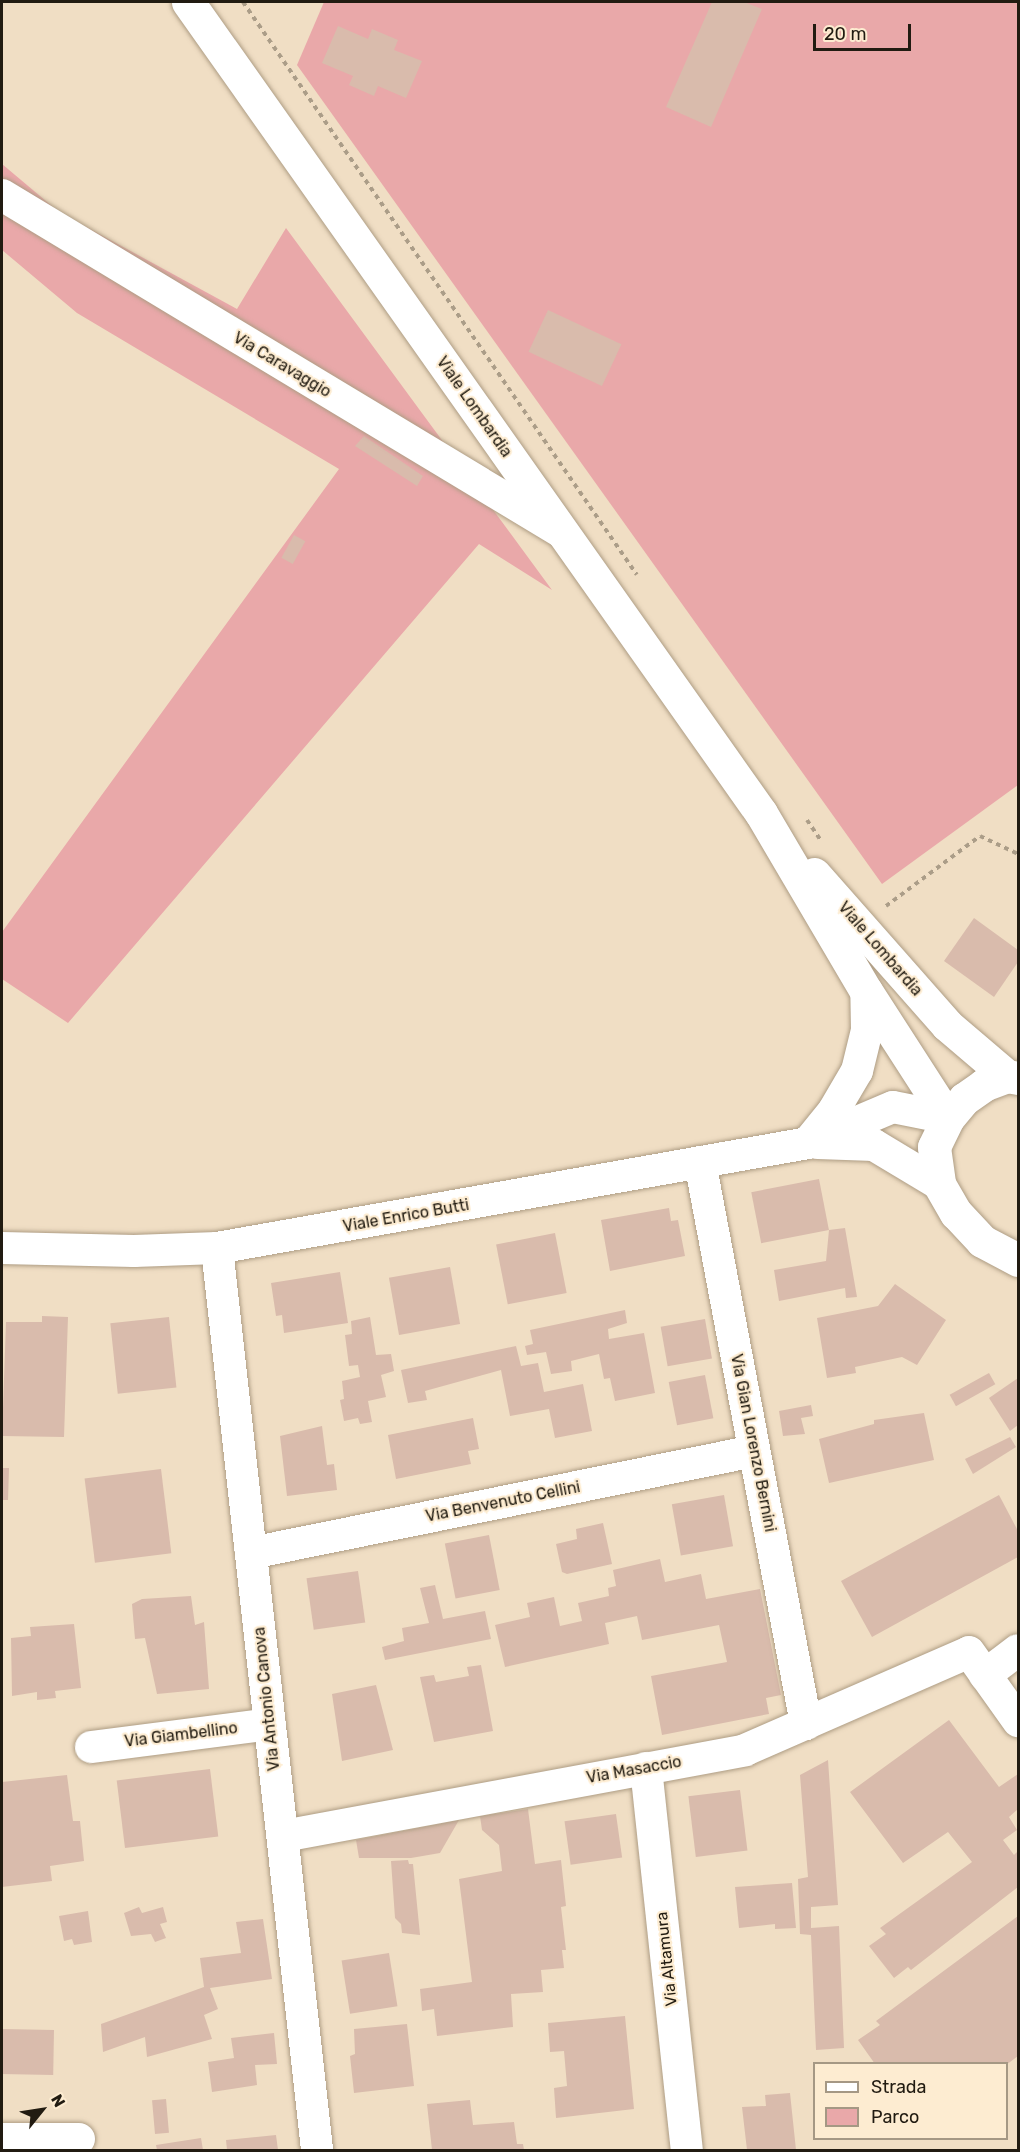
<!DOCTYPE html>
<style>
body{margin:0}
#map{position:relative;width:1020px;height:2152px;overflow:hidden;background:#f0dec4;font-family:Rubik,sans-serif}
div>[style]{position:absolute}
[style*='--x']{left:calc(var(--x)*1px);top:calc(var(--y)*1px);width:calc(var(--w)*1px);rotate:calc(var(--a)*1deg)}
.green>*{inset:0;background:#e9a8a9}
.building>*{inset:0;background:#d9bbac;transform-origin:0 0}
.path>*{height:4px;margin-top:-2px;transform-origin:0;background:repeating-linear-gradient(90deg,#ab9d88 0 4.5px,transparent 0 9px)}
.roads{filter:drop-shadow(0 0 2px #ae9d84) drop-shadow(0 0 2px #ae9d84)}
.minor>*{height:32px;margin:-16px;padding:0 16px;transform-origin:16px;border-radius:16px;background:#fff}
.major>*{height:33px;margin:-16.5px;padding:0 16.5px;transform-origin:16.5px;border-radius:16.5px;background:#fff}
span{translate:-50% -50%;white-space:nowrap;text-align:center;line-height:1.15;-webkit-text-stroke:4.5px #fdecd1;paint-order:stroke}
.street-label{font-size:16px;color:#211b11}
.frame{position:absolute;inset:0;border:3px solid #211b11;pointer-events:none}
.legend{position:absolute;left:813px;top:2062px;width:195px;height:78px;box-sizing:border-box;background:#fdecd1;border:2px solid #a59884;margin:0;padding:8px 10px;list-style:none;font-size:18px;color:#211b11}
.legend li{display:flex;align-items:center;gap:12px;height:30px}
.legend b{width:30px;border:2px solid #a59884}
.north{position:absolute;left:12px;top:2080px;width:60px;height:60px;-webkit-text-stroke:4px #fdecd1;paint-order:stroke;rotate:60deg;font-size:16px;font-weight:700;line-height:24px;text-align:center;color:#211b11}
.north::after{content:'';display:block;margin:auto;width:21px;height:27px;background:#211b11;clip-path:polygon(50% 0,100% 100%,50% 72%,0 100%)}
.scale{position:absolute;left:813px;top:24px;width:98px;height:27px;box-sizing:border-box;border:3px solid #211b11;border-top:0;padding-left:8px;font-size:18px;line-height:21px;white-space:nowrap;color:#211b11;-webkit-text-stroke:4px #fdecd1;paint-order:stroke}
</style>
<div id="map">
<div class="green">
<i style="clip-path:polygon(324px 2px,1018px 2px,1018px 785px,882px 884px,297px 65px)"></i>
<i style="clip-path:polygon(2px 164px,59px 212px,237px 309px,286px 228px,552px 590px,479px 544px,68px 1023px,2px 979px,2px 932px,339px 469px,77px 313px,2px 250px)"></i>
</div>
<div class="building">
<i style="clip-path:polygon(712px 2px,744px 2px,762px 9px,711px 127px,666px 107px)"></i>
<i style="clip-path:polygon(338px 26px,368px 39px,372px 29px,398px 40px,394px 50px,422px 61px,406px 98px,378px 86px,374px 96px,349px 85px,353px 76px,322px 63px)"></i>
<i style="left:548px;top:310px;width:81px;height:46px;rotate:25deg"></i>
<i style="clip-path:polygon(364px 436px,423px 476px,417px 486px,355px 446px)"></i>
<i style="left:294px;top:535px;width:13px;height:26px;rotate:29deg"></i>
<i style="clip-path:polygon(974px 918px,1018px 950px,1018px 962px,994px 997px,944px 961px)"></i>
<i style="left:819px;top:1179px;width:52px;height:69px;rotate:79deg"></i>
<i style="clip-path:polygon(669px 1208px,671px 1221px,678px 1220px,685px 1256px,610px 1271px,601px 1220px)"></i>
<i style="clip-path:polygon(845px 1228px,857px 1297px,846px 1298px,845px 1288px,779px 1301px,774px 1270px,826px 1261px,829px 1230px)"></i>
<i style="left:555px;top:1233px;width:61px;height:60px;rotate:79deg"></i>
<i style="left:450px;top:1267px;width:58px;height:62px;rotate:80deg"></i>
<i style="clip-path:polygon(340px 1272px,348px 1323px,284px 1333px,282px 1315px,276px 1316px,271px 1283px)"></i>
<i style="clip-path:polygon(895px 1284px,946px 1320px,917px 1365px,902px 1357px,855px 1367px,856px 1373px,827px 1378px,817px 1318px,878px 1306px)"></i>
<i style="clip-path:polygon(625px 1310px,627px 1323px,608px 1329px,609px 1339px,644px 1333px,655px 1393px,615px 1401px,610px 1378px,604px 1379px,599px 1354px,571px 1361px,572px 1371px,551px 1374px,546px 1352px,527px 1355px,525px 1346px,533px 1344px,530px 1330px)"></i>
<i style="clip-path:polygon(42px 1316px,68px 1317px,64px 1437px,2px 1436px,6px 1322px,42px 1322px)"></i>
<i style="left:169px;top:1317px;width:71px;height:59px;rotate:84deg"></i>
<i style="clip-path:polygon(370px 1317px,376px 1355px,391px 1354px,394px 1371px,381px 1375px,386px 1397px,368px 1401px,372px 1422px,360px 1424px,358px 1418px,344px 1421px,340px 1400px,344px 1399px,342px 1381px,360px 1377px,358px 1365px,349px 1366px,345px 1335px,352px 1334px,351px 1321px)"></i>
<i style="left:705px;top:1319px;width:40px;height:45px;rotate:80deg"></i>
<i style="clip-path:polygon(516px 1346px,521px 1366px,538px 1363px,544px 1392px,583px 1384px,592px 1431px,555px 1438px,549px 1409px,510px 1416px,501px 1370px,425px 1391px,427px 1400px,408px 1403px,401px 1370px)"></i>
<i style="left:989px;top:1373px;width:13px;height:45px;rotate:61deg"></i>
<i style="left:705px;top:1375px;width:44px;height:37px;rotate:79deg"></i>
<i style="clip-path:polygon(1018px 1378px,1018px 1425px,1010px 1431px,989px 1398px)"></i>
<i style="clip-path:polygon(811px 1405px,813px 1416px,801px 1418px,805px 1434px,783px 1436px,779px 1411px)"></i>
<i style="clip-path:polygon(924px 1413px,934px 1460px,829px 1483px,819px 1439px,874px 1424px,874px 1420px)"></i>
<i style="clip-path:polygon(473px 1418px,479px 1449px,468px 1451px,471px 1464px,396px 1479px,388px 1435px)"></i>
<i style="clip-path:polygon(322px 1426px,327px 1465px,334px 1464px,337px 1490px,287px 1496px,280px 1436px)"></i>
<i style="clip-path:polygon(1010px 1437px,1016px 1447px,973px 1474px,965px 1459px)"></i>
<i style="clip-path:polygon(2px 1468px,9px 1468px,8px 1500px,2px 1500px)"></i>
<i style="left:161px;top:1469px;width:85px;height:77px;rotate:83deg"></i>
<i style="left:724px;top:1495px;width:52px;height:53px;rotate:80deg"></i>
<i style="clip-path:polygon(999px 1495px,1018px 1531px,1018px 1557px,872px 1637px,841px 1581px)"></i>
<i style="clip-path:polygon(603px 1523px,612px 1564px,567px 1574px,562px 1572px,556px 1544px,577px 1539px,576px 1529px)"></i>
<i style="left:489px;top:1535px;width:56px;height:45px;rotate:79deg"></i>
<i style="clip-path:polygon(660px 1559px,665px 1582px,701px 1574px,706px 1599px,760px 1589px,781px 1695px,766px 1698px,769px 1714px,662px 1735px,651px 1676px,727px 1662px,719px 1625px,642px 1640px,637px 1616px,605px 1623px,609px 1644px,505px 1667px,495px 1625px,530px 1617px,527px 1603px,554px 1597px,560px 1626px,582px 1621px,578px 1603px,609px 1596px,608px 1588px,616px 1586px,613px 1570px)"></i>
<i style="left:358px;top:1571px;width:52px;height:52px;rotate:82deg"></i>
<i style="clip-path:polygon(435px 1585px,443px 1619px,485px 1611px,491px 1639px,385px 1660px,382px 1647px,404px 1641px,402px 1628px,429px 1623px,420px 1588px)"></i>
<i style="clip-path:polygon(191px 1596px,195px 1625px,204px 1622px,209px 1689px,157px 1694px,145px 1638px,135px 1639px,132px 1604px,142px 1599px)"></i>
<i style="clip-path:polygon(74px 1624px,81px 1688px,55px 1691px,56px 1698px,37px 1700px,37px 1692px,12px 1696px,11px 1638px,31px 1636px,30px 1627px)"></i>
<i style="clip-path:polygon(481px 1665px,493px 1731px,434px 1742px,420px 1677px,434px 1675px,436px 1682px,469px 1676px,467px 1667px)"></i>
<i style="clip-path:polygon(376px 1685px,393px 1750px,342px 1761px,332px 1694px)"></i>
<i style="clip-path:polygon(949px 1720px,999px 1787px,1018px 1774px,1018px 1809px,1009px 1817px,1017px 1830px,1003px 1840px,1014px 1855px,1018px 1851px,1018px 1887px,911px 1970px,908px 1967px,894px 1978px,869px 1946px,886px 1934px,880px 1928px,972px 1862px,948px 1832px,903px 1863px,850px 1792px)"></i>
<i style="clip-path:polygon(828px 1760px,838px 1905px,811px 1907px,811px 1928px,839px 1926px,844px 2048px,816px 2050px,811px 1935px,800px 1934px,798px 1879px,808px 1877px,800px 1775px)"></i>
<i style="left:210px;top:1769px;width:68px;height:94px;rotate:83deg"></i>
<i style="clip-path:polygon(67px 1775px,73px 1821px,80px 1821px,84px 1861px,50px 1866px,52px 1881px,2px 1887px,2px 1782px)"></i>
<i style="left:740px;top:1790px;width:61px;height:52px;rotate:83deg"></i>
<i style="clip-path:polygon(528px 1809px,535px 1864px,561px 1860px,566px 1906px,561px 1907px,566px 1950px,562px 1950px,564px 1968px,541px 1970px,543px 1992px,511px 1994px,513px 2027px,437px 2036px,434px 2009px,422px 2011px,420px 1989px,472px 1982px,459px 1879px,502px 1871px,499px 1845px,482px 1830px,480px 1816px)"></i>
<i style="left:616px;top:1814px;width:44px;height:52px;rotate:82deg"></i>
<i style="clip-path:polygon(459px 1820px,440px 1853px,411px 1858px,359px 1858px,356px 1840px)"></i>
<i style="clip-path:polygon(408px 1860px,409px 1864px,413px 1864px,420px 1935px,402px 1933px,401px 1924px,395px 1918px,391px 1861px)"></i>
<i style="clip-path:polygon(792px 1883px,796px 1928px,775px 1929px,775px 1924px,739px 1928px,735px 1887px)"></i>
<i style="clip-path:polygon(139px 1907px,142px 1913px,163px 1907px,167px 1922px,160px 1924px,166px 1938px,155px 1942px,151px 1934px,131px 1936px,124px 1913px)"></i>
<i style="clip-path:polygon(88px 1911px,92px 1942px,74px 1945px,72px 1939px,64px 1941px,59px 1916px)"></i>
<i style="clip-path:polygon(1018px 1916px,1018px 2056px,1006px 2065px,875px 2064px,858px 2040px,880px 2025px,876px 2021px)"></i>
<i style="clip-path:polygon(263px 1919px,272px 1979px,210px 1988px,218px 2009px,204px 2015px,212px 2039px,147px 2057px,145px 2037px,103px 2052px,101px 2024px,204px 1987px,200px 1958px,241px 1953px,236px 1922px)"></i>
<i style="left:389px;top:1953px;width:54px;height:48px;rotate:81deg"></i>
<i style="clip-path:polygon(625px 2016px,634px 2109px,556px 2118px,554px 2088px,567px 2086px,564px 2051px,550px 2052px,548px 2023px)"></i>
<i style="clip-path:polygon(407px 2024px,414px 2086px,354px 2093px,350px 2056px,355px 2054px,354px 2029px)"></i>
<i style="left:2px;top:2029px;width:52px;height:45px;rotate:1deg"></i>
<i style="clip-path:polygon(274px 2033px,277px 2064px,255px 2065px,257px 2085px,212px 2092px,208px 2062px,234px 2058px,231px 2038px)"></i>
<i style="clip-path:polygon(790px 2093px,796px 2150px,747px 2150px,742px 2107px,766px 2106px,765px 2095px)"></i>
<i style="left:166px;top:2099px;width:34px;height:14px;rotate:85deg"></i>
<i style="clip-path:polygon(470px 2100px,473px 2125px,514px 2122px,517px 2144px,523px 2144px,524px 2150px,432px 2150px,427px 2104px)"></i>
<i style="clip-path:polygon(276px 2135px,278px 2150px,227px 2150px,226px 2140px)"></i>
<i style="clip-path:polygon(201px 2138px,203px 2150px,157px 2150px,156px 2145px)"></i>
</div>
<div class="path">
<i style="--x:243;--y:2;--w:695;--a:55.49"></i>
<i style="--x:807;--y:820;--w:25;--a:56"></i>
<i style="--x:886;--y:906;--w:117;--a:-36.7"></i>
<i style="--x:980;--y:836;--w:42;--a:25.3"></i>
</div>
<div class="roads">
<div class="minor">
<i style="--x:2;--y:195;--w:655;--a:31.07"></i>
<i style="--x:810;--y:1140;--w:38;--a:-51"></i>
<i style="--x:834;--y:1110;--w:45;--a:-59.5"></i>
<i style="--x:857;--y:1071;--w:42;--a:-76.3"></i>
<i style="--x:867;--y:1030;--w:39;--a:-91"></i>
<i style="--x:818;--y:1143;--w:56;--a:2"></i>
<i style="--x:874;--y:1145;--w:76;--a:31"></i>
<i style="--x:700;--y:1162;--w:572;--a:79.32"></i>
<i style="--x:2;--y:1248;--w:132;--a:1.3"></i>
<i style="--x:134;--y:1251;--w:83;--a:-2.1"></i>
<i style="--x:217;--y:1248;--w:600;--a:-10.07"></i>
<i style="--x:808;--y:1143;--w:92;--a:-23"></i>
<i style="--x:893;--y:1107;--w:56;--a:11.3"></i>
<i style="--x:217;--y:1248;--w:908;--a:83.67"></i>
<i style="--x:251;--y:1553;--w:513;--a:-11.46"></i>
<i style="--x:985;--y:1675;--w:41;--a:-37.1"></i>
<i style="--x:91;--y:1747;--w:180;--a:-7.3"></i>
<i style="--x:646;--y:1768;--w:384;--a:83.9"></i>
<i style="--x:283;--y:1836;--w:470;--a:-10.5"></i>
<i style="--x:745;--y:1750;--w:244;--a:-23.6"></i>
<i style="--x:969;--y:1652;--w:85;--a:54.6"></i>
<i style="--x:2;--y:2139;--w:77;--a:0"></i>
</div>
<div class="major">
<i style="--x:188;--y:2;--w:993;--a:54.76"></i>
<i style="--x:761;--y:813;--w:207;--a:59.5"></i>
<i style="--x:866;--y:991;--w:151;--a:57.2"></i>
<i style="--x:814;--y:874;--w:201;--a:48.6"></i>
<i style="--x:947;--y:1025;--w:79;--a:40.4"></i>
<i style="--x:1018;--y:1078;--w:11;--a:-170"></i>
<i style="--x:1007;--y:1076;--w:25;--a:159"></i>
<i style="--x:984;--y:1085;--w:24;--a:145"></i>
<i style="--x:964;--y:1099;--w:25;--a:130"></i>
<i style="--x:948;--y:1118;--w:32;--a:116"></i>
<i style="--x:934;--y:1147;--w:37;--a:82"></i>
<i style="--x:939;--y:1184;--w:34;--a:60"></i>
<i style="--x:956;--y:1213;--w:38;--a:47"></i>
<i style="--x:982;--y:1241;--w:41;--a:27.8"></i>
</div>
</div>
<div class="street-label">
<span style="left:282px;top:365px;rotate:31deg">Via Caravaggio</span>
<span style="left:474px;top:407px;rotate:55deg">Viale Lombardia</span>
<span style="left:880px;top:949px;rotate:49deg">Viale Lombardia</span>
<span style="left:406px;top:1216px;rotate:-10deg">Viale Enrico Butti</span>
<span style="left:753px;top:1443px;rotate:79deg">Via Gian Lorenzo Bernini</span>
<span style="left:503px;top:1502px;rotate:-11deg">Via Benvenuto Cellini</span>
<span style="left:267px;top:1699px;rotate:-96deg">Via Antonio Canova</span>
<span style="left:181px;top:1735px;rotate:-7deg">Via Giambellino</span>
<span style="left:634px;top:1770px;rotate:-10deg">Via Masaccio</span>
<span style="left:667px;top:1959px;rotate:-96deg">Via Altamura</span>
</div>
<div class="frame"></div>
<ul class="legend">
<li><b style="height:8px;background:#fff"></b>Strada</li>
<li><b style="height:16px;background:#e9a8a9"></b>Parco</li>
</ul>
<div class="north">N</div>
<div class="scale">20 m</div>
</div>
